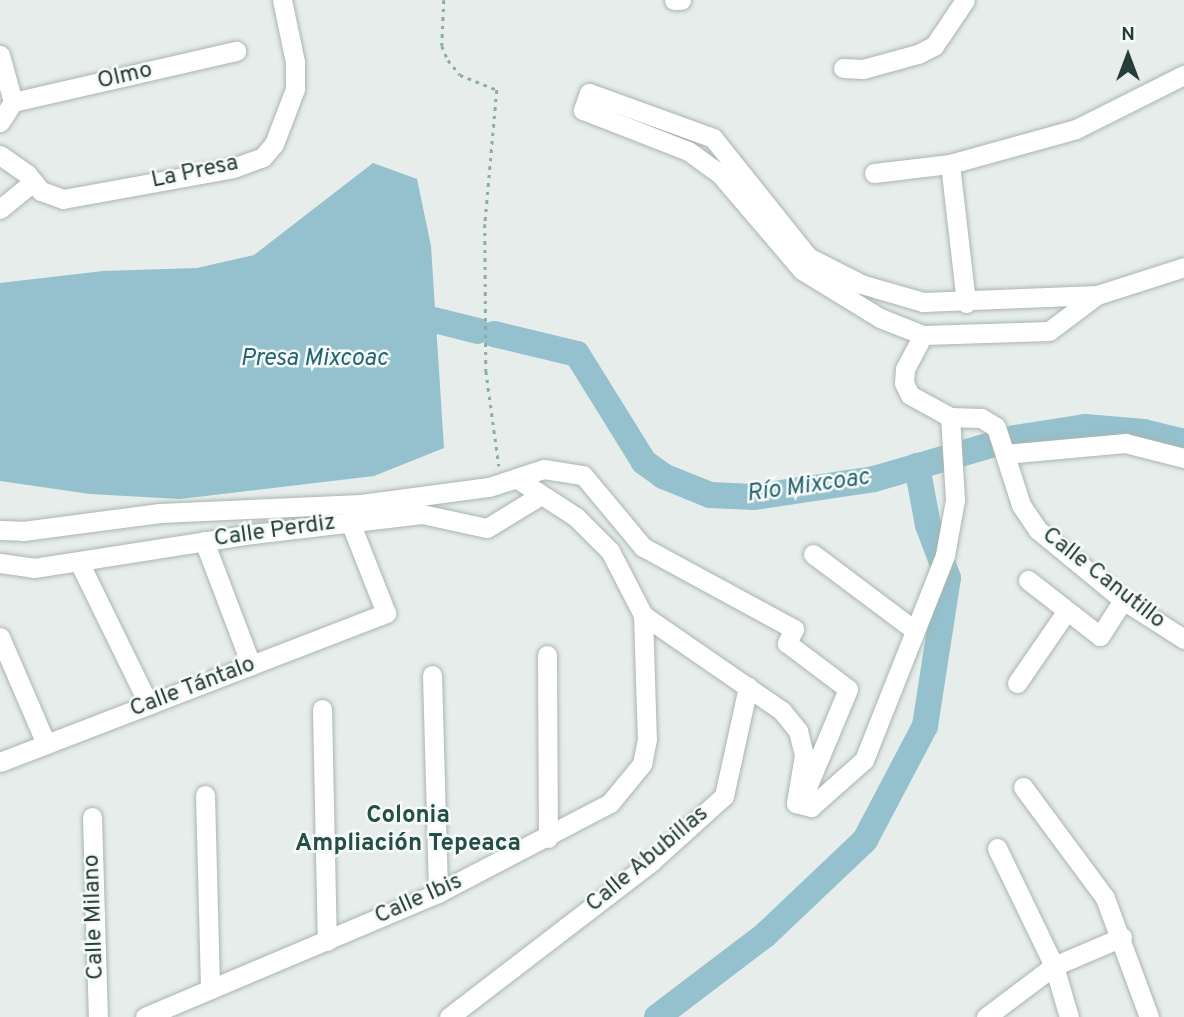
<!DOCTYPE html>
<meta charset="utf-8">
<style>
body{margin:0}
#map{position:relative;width:1184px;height:1017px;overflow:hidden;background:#e6edea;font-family:Overpass,sans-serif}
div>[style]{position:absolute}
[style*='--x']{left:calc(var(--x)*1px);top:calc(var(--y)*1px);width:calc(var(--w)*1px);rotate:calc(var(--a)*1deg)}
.water>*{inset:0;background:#94c1cd}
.river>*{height:26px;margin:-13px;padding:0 13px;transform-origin:13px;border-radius:13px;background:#94c1cd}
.path>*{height:2.5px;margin-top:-1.25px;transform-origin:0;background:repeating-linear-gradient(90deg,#89aea4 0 3.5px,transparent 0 8.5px)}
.roads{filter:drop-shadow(0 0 2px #a9b5b1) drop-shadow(0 0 2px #a9b5b1)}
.minor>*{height:19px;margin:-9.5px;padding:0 9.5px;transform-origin:9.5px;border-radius:9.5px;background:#fff}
span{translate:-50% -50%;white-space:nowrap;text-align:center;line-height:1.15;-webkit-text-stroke:5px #f6faf8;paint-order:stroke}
.street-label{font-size:23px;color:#263e39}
.water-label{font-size:24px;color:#256475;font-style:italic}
.neighbourhood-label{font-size:24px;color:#244e46;font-weight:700}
.north{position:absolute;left:1093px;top:21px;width:70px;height:70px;-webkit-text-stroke:5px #f6faf8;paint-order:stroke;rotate:0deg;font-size:19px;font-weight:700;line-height:28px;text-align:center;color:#263e39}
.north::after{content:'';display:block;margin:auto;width:24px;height:32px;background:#263e39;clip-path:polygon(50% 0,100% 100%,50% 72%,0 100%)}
</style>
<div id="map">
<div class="water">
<i style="clip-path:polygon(373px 163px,417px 179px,431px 246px,444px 448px,374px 476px,180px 499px,90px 494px,0 481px,0 283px,103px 271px,197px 268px,254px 255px)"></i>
</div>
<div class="river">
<i style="--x:434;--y:320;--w:45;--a:14"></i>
<i style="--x:494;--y:334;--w:85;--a:13.5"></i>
<i style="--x:577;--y:354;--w:127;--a:58.2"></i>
<i style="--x:644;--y:462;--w:24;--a:36"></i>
<i style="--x:663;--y:476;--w:51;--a:22"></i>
<i style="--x:710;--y:495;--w:44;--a:2.6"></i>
<i style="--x:754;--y:497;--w:121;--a:-8.5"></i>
<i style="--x:874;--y:479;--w:147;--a:-16.2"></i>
<i style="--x:1015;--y:438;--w:71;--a:-8.9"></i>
<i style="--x:1085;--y:427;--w:59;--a:4.8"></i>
<i style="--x:1144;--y:432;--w:41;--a:14"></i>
<i style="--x:657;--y:1017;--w:136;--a:-37.2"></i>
<i style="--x:765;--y:935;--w:138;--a:-43.5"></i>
<i style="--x:865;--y:840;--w:129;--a:-62.2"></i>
<i style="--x:925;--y:726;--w:150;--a:-81.2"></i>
<i style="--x:948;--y:578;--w:57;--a:-110.7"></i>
<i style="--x:928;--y:525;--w:60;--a:-100.6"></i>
</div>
<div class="path">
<i style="--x:444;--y:0;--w:46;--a:92.5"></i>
<i style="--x:442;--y:46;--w:15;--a:67"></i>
<i style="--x:448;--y:60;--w:19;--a:51"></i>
<i style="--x:460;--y:75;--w:40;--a:22"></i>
<i style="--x:497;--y:90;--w:135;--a:95.1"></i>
<i style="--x:485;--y:224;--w:147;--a:89.6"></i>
<i style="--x:486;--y:371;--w:96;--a:82.2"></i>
</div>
<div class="roads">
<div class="minor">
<i style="--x:674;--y:0;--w:7;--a:0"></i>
<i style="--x:0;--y:55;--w:49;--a:74.5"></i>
<i style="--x:13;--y:102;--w:24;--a:123"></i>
<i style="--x:843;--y:68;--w:20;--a:3"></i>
<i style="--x:863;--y:69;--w:57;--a:-15.3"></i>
<i style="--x:918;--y:54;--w:18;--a:-27"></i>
<i style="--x:934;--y:46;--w:55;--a:-56"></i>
<i style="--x:13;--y:102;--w:229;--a:-12.9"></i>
<i style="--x:0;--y:155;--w:33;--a:35"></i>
<i style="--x:27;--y:174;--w:22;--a:51"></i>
<i style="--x:41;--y:191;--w:23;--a:20"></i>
<i style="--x:63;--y:199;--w:173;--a:-10.3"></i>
<i style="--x:233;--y:168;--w:32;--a:-20"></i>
<i style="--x:263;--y:157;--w:17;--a:-50"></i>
<i style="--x:274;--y:144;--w:59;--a:-69.1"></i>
<i style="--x:295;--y:89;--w:27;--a:-90"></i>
<i style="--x:295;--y:62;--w:63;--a:-101.8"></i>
<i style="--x:950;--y:164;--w:140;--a:83.4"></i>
<i style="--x:874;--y:173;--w:77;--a:-6.8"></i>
<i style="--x:950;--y:164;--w:131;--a:-15.5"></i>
<i style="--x:1076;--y:129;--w:121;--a:-26.6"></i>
<i style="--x:0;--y:209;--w:43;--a:-39.3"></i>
<i style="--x:1097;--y:295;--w:60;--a:143.1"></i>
<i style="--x:1049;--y:331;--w:126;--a:178.2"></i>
<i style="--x:923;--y:335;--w:46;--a:-158.4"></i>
<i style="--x:880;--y:318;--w:92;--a:-148.4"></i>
<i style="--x:802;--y:270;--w:126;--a:-130.5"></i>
<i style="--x:720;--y:174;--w:39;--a:-144"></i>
<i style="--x:688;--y:151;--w:113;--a:-158.7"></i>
<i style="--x:583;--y:110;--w:18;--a:-71"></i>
<i style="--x:589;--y:93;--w:132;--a:19.9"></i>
<i style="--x:713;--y:138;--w:152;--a:51.4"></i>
<i style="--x:808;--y:257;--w:59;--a:27"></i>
<i style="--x:861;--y:284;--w:65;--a:16.2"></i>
<i style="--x:923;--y:302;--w:174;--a:-2.3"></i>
<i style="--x:1097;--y:295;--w:91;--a:-17.8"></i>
<i style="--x:923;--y:335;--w:38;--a:118"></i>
<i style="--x:905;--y:369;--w:14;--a:94"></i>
<i style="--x:904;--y:383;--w:13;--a:63"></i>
<i style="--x:910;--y:395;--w:46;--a:28.8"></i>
<i style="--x:950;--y:417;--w:31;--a:2"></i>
<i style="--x:981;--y:418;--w:17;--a:31"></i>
<i style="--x:996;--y:427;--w:82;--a:72.2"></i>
<i style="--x:1021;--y:505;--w:30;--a:56"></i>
<i style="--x:1038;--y:530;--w:110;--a:39.5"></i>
<i style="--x:1123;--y:600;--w:72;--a:32.6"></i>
<i style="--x:1005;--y:454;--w:121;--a:-5.2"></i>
<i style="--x:1125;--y:443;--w:61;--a:14.3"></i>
<i style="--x:516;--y:478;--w:29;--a:-18"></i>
<i style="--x:544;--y:469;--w:39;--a:9"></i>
<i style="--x:583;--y:475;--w:94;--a:50.2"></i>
<i style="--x:643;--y:547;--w:172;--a:28.5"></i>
<i style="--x:794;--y:629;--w:16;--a:117"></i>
<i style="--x:787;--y:643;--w:76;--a:37"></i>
<i style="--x:848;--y:689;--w:109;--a:112.6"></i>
<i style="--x:0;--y:530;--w:23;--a:2"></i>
<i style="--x:23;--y:531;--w:138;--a:-7.5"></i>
<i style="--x:160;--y:513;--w:201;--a:-2.6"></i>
<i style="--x:361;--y:504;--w:129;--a:-7.6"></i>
<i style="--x:489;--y:487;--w:28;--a:-18"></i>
<i style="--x:516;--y:478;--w:72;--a:33"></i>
<i style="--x:576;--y:517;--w:48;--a:45"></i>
<i style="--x:610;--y:551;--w:72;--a:62.7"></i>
<i style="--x:643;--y:615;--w:124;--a:88.2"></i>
<i style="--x:647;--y:739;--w:25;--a:101"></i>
<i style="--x:642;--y:764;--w:50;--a:129.4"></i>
<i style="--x:610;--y:803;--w:194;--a:152.4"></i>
<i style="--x:438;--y:893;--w:318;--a:157.1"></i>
<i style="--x:204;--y:541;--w:133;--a:69.2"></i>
<i style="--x:813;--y:554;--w:125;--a:36.9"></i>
<i style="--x:79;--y:562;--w:159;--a:63.9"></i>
<i style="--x:0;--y:563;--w:34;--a:8"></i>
<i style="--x:34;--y:568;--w:213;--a:-8.9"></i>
<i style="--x:244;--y:535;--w:179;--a:-6.7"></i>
<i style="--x:422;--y:514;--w:66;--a:12.2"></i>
<i style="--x:487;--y:528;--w:63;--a:-31.4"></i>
<i style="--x:1028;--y:580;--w:91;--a:37.9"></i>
<i style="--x:1100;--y:636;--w:43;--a:-57.4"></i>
<i style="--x:643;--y:615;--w:169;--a:34.6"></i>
<i style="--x:782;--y:711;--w:26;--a:51"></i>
<i style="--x:798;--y:731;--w:25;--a:76"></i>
<i style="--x:804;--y:755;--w:49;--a:99.5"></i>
<i style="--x:796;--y:803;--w:16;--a:15"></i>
<i style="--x:811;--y:807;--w:71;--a:-41.6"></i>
<i style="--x:864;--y:760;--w:220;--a:-68.4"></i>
<i style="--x:945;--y:555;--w:56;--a:-79.7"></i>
<i style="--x:955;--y:500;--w:83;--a:-93.4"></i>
<i style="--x:0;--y:637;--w:116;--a:66.7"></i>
<i style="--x:547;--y:655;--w:183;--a:89.7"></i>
<i style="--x:432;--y:675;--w:218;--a:88.4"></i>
<i style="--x:1017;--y:683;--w:86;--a:-55.4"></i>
<i style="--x:322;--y:709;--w:232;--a:88.8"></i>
<i style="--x:0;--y:762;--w:414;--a:-21.1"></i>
<i style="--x:386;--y:613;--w:98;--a:-111.6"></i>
<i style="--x:1023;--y:787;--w:138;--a:53.5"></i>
<i style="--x:1105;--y:898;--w:127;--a:69.7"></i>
<i style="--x:205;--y:795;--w:194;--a:88.5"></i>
<i style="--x:92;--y:817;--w:200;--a:88.3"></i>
<i style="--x:997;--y:848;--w:131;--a:64.2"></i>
<i style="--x:1054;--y:966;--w:53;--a:73.6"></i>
<i style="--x:449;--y:1017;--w:256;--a:-37.5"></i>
<i style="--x:652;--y:861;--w:97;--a:-42.1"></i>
<i style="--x:724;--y:796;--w:112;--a:-77.6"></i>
<i style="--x:986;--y:1017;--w:85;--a:-36.9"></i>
<i style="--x:1054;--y:966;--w:74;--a:-23.1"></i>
</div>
</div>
<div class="street-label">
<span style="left:125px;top:77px;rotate:-13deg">Olmo</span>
<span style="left:195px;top:173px;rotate:-12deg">La Presa</span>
<span style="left:275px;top:532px;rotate:-8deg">Calle Perdiz</span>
<span style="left:1103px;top:579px;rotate:38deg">Calle Canutillo</span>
<span style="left:193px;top:688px;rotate:-21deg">Calle Tántalo</span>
<span style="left:648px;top:860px;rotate:-40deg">Calle Abubillas</span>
<span style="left:419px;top:900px;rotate:-24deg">Calle Ibis</span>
<span style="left:95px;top:917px;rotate:-92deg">Calle Milano</span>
</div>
<div class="water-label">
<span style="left:314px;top:360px">Presa Mixcoac</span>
<span style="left:808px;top:487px;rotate:-8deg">Río Mixcoac</span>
</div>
<div class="neighbourhood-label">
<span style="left:408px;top:831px">Colonia<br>Ampliación Tepeaca</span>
</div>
<div class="north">N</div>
</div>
